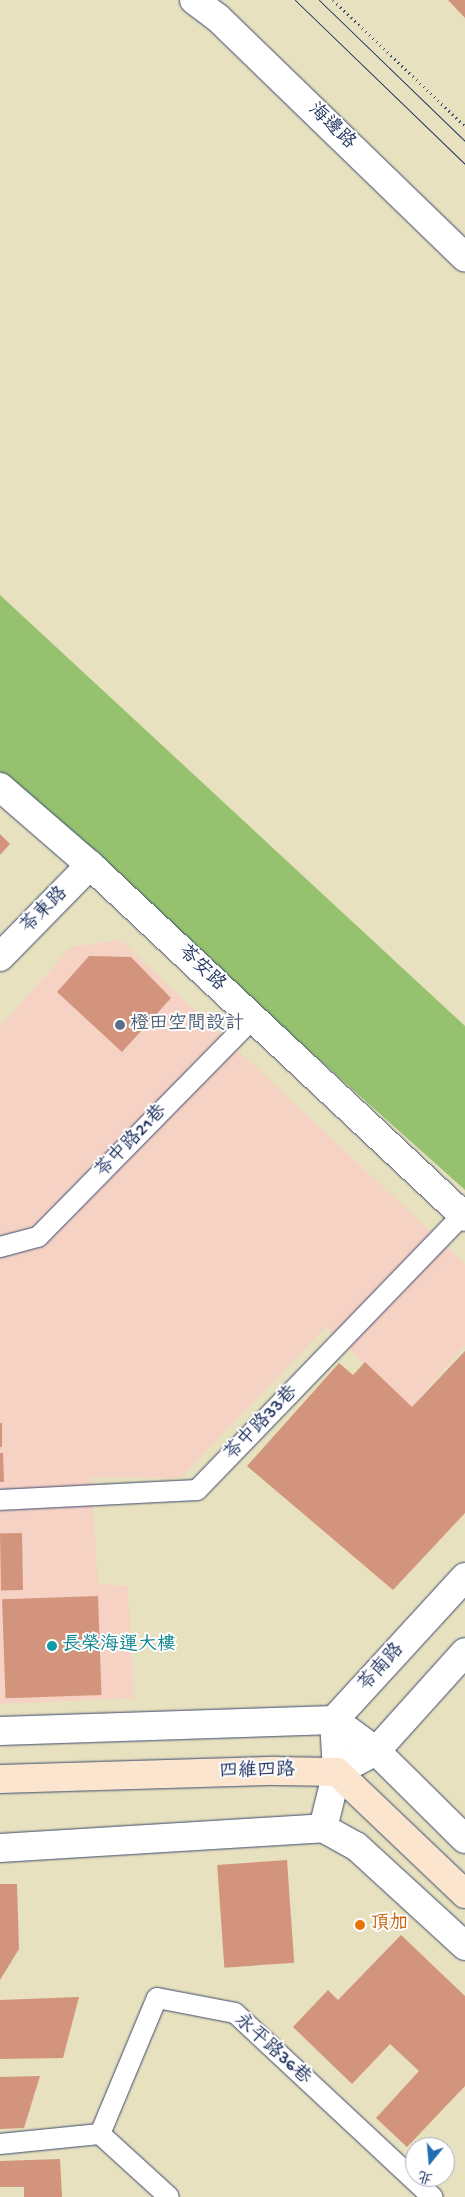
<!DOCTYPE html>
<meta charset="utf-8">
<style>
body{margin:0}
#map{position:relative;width:465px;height:2197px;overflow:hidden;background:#e8e1bf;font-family:"Gochi Hand","LXGW WenKai TC",sans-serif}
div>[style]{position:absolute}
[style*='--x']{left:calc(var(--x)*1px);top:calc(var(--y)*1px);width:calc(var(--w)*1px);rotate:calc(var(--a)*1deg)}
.built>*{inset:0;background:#f6d2c5}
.green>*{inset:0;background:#96c26f}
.building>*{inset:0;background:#d2947c;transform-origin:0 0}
.path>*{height:3px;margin-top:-1.5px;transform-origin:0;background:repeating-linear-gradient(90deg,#3a4a6d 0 1px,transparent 0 5px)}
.roads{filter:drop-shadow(0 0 1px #3a4a6d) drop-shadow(0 0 1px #3a4a6d)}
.service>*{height:20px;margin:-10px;padding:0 10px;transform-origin:10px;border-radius:10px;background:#fff}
.minor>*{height:28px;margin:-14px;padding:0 14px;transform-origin:14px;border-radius:14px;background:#fff}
.tertiary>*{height:28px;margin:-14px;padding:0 14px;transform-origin:14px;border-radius:14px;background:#fff}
.secondary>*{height:28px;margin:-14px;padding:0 14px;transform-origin:14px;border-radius:14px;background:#fbe5cf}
.tram>*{height:1px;margin:-0.5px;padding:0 0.5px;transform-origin:0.5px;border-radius:0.5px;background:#1b2f5e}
.dots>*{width:14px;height:14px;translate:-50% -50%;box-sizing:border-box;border:2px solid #fff;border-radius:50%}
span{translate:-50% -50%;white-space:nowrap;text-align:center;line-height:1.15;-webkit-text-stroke:4px #fff;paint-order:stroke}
.street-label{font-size:19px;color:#1b2f5e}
.service-label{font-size:19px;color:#4e5e75}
.left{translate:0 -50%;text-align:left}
.culture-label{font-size:19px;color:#0d838f}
.food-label{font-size:19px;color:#c56008}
.north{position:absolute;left:405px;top:2137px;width:50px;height:50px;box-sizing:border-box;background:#fff;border:1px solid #a4acbf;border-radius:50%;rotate:197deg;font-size:14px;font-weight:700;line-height:20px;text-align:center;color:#1b2f5e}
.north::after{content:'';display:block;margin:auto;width:18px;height:22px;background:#1f6fb2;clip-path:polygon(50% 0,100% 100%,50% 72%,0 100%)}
</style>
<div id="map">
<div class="built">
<i style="clip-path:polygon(120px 940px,465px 1264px,465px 1345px,410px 1409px,326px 1327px,180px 1478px,91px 1477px,98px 1584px,128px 1586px,133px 1698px,0 1704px,0 1027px,71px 947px)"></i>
</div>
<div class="green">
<i style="clip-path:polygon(0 595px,465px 1026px,465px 1190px,0 774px)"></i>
</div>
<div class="building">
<i style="clip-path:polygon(448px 0,465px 0,465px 18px)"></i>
<i style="clip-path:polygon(0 834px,10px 844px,0 855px)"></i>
<i style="clip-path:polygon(89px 956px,131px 957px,171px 998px,122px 1052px,57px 992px)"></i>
<i style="clip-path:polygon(465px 1351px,465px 1513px,393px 1590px,247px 1466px,339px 1363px,353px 1375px,365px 1362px,412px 1407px)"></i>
<i style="left:0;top:1423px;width:2px;height:24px"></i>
<i style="clip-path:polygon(0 1453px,3px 1453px,4px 1482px,0 1482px)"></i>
<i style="left:22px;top:1533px;width:57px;height:22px;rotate:89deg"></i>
<i style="left:98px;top:1596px;width:99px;height:96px;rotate:88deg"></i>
<i style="left:287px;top:1860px;width:103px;height:70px;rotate:86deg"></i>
<i style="clip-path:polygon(0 1884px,17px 1884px,19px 1949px,0 1980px)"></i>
<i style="clip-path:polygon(401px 1935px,465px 1996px,465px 2086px,407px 2147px,376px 2118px,419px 2071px,390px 2044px,352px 2084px,293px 2027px,328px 1990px,338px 2000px)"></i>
<i style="clip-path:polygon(79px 1997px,63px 2058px,0 2059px,0 2000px)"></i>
<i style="clip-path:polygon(40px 2076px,24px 2128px,0 2129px,0 2077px)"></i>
<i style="clip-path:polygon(60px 2159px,62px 2197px,24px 2197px,24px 2187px,0 2187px,0 2161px)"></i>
</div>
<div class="path">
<i style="--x:333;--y:0;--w:182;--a:43.7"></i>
</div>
<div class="roads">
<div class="service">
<i style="--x:0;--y:1247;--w:39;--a:-15"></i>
<i style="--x:38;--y:1237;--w:307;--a:-45.5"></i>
<i style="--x:0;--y:1500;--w:197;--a:-2.9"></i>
<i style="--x:197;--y:1490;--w:383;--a:-46"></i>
<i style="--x:100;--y:2134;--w:147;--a:-67.3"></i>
<i style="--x:157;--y:1998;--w:79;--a:10.9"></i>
<i style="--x:235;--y:2013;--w:270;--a:43"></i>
<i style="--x:0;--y:2144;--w:100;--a:-5.7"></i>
<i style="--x:100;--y:2134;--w:93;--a:42.4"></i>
</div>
<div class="minor">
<i style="--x:194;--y:0;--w:30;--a:37"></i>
<i style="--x:218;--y:18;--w:344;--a:44.1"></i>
<i style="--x:0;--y:787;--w:119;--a:40.9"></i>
<i style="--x:90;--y:865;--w:514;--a:43.19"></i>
<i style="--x:0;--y:957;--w:129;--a:-45.6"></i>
<i style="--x:337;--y:1772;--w:44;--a:-28.3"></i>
<i style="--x:376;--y:1751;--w:133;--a:-48"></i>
<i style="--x:323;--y:1828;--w:58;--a:-76"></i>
<i style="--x:337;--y:1772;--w:52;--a:-93.3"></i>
<i style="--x:334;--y:1720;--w:194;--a:-47.5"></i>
</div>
<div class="tertiary">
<i style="--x:0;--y:1731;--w:334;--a:-1.9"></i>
<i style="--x:334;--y:1720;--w:52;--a:36.4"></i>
<i style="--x:376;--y:1751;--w:125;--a:44.7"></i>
<i style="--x:0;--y:1848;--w:324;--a:-3.5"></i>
<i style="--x:323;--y:1828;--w:38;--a:29"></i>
<i style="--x:356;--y:1846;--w:148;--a:42.5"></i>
</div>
<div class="secondary">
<i style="--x:0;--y:1779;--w:276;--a:-1.7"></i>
<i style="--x:276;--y:1771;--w:61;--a:0.9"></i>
<i style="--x:337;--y:1772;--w:177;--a:43.6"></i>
</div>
</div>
<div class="tram">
<i style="--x:295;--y:0;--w:236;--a:44"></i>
<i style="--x:319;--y:0;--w:203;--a:44"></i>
</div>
<div class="dots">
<i style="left:120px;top:1025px;background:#5c6f8a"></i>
<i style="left:52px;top:1646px;background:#0f9aa8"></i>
<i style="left:360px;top:1925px;background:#e8710a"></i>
</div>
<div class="street-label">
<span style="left:331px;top:127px;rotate:44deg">海邊路</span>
<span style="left:45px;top:911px;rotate:-45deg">苓東路</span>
<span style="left:201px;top:969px;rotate:43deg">苓安路</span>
<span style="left:132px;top:1142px;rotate:-46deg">苓中路21巷</span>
<span style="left:262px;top:1424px;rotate:-46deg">苓中路33巷</span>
<span style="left:382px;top:1668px;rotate:-48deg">苓南路</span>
<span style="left:257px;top:1772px;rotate:-1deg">四維四路</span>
<span style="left:272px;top:2050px;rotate:42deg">永平路36巷</span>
</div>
<div class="service-label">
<span class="left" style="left:130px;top:1025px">橙田空間設計</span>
</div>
<div class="culture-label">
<span class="left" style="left:62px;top:1646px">長榮海運大樓</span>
</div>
<div class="food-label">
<span class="left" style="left:370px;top:1925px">頂加</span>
</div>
<div class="north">北</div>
</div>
